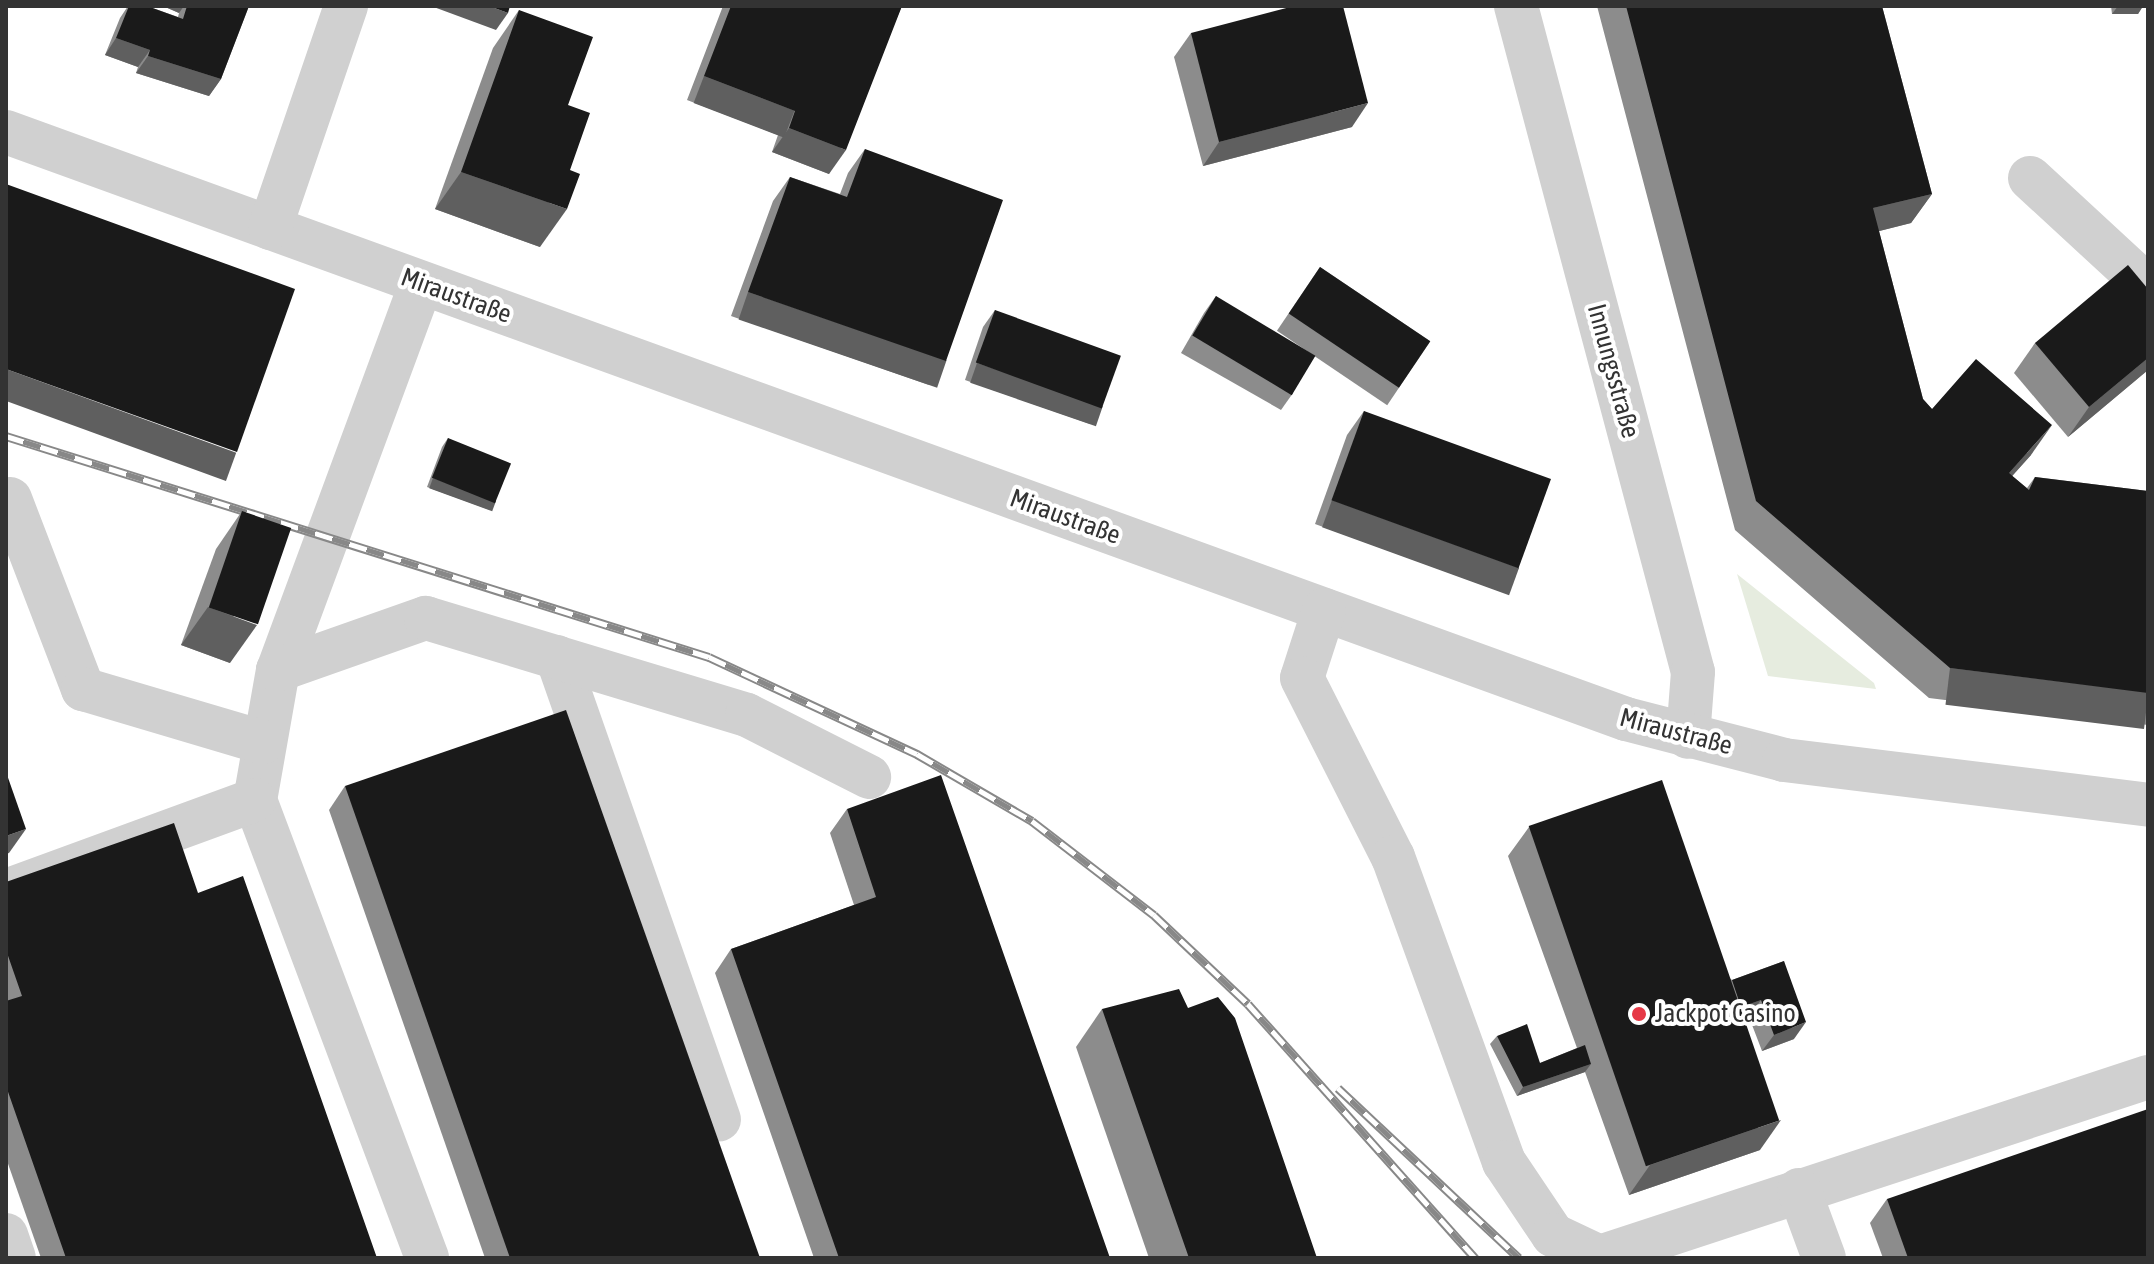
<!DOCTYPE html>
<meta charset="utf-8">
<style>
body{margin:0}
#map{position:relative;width:2154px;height:1264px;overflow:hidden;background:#fff;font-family:"Asap Condensed",sans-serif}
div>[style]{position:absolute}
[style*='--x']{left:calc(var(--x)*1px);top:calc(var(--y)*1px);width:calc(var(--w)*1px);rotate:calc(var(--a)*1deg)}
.green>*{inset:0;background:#e6ecdf}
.minor>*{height:44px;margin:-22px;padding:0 22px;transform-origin:22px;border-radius:22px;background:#d0d0d0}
.rail>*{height:9px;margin-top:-4.5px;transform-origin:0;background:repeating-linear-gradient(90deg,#fff 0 18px,#888 0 36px);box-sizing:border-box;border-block:2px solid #888}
.wall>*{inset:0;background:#8c8c8c;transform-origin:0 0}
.shaded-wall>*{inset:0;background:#5f5f5f;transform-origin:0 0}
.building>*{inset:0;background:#1a1a1a;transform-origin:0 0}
.dots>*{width:22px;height:22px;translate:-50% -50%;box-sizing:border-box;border:4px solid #fff;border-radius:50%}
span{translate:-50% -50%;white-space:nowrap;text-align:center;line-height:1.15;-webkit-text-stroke:8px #fff;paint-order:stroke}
.street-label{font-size:26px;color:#333}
.poi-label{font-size:26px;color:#333}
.left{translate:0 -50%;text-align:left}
.frame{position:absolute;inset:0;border:8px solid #333;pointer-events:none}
</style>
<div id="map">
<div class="green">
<i style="clip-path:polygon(1737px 574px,1874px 683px,1876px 689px,1768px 676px)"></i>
</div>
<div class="minor">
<i style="--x:1516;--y:6;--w:689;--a:75.12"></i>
<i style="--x:1693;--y:672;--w:65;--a:94.4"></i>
<i style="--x:6;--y:132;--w:1723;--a:19.92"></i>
<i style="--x:1626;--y:719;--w:163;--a:14.5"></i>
<i style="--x:1784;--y:760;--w:367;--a:7"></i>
<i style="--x:2030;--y:178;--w:161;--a:42.7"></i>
<i style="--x:270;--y:228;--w:235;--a:-71.1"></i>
<i style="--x:421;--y:284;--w:412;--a:110.3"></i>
<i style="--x:278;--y:670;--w:132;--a:100"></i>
<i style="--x:255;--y:800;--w:489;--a:69.4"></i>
<i style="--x:10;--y:499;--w:204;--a:69"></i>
<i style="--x:83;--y:689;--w:187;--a:16.5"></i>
<i style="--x:1324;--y:610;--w:71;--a:107.9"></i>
<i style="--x:1302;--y:678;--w:201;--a:63.1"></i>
<i style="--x:1393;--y:857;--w:325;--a:70"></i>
<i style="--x:1504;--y:1162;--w:88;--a:56.1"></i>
<i style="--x:1553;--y:1235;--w:52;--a:25.1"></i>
<i style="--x:1600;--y:1257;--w:577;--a:-18.18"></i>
<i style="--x:557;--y:657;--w:490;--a:70.7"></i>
<i style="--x:278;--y:670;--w:157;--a:-19.4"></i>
<i style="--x:426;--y:618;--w:335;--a:16.8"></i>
<i style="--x:747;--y:715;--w:137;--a:26.9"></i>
<i style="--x:6;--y:891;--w:265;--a:-20.1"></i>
<i style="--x:1799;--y:1190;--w:72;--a:69.8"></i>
<i style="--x:6;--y:1235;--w:24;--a:71"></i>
</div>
<div class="rail">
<i style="--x:6;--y:436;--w:737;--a:17.45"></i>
<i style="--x:709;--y:657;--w:230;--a:25"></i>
<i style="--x:917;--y:754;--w:133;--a:30.2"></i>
<i style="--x:1032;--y:821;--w:154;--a:37.6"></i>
<i style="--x:1154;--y:915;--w:129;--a:43.4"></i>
<i style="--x:1248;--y:1004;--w:341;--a:48.2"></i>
<i style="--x:1338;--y:1088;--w:248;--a:43.2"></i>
</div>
<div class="wall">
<i style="clip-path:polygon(128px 6px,147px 6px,178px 17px,179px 13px,163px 6px,249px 6px,221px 79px,209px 96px,136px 73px,138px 67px,105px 55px,120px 18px)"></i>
<i style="clip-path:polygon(723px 6px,902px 6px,829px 174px,772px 152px,778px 135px,687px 100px)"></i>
<i style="clip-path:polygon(1597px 6px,1882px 6px,1932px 194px,1911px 223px,1879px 231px,1923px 399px,1932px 409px,2031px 455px,2012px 476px,2027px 488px,2035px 477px,2148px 491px,2148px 725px,1929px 698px,1735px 530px)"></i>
<i style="clip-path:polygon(2111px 6px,2143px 6px,2138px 14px,2112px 14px)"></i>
<i style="clip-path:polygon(519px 10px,568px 105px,540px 247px,435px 209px,493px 48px)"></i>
<i style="clip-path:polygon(1191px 33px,1352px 127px,1203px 166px,1174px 57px)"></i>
<i style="clip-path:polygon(865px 149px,929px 385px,731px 316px,773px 201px,790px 177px,840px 194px,848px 173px)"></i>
<i style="left:1320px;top:267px;width:133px;height:77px;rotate:34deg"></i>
<i style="clip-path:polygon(2148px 289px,2148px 370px,2068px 437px,2014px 373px,2035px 343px)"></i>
<i style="clip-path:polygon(1216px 296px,1293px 393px,1281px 410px,1181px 353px,1204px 313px)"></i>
<i style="clip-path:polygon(995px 310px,1090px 424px,965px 380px,983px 327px)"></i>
<i style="clip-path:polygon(1364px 411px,1519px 568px,1502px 592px,1315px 524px,1347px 435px)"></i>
<i style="clip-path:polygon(448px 438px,496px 501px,490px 510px,427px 487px,442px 447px)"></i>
<i style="clip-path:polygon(242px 511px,230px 663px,181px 645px,216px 549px)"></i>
<i style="clip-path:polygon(345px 786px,760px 1258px,485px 1258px,329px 810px)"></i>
<i style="clip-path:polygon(847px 809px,1110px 1258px,814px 1258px,715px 973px,731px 949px,854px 905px,830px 833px)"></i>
<i style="clip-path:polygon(1529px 827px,1732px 980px,1784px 961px,1794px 1039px,1762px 1051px,1749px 1017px,1745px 1018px,1760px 1150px,1629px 1195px,1585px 1072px,1517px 1096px,1490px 1044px,1497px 1036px,1540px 1063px,1577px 1048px,1508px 856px)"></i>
<i style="clip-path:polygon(6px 882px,198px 893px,377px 1258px,41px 1258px,6px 1158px)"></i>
<i style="clip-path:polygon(1188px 1008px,1317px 1258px,1149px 1258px,1076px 1047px,1102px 1009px)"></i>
<i style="clip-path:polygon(1887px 1199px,2148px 1258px,1883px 1258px,1870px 1223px)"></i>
</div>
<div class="shaded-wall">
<i style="clip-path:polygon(163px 6px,184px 6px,179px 13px)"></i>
<i style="clip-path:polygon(431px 6px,489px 6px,508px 13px,496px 30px)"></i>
<i style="clip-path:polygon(2118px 6px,2143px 6px,2138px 14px,2112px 14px)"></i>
<i style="clip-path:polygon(116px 38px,150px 50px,138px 67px,105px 55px)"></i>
<i style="clip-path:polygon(148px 56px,221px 79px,209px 96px,136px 73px)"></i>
<i style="left:704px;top:76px;width:97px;height:29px;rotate:21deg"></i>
<i style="clip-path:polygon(1368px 103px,1352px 127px,1203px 166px,1219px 142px)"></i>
<i style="clip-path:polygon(789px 128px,846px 150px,829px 174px,772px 152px)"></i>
<i style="clip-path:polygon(461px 172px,567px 209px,540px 247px,435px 209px)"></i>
<i style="clip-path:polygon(1932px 194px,1911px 223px,1852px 238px,1873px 208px)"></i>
<i style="left:748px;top:292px;width:210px;height:29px;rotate:19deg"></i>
<i style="clip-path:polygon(2148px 358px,2148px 370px,2068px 437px,2089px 407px)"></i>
<i style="left:977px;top:363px;width:133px;height:21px;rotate:19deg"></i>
<i style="left:6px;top:369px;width:245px;height:30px;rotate:20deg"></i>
<i style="clip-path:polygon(2052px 425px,2031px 455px,1988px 503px,2009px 473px)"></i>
<i style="left:433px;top:478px;width:67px;height:11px;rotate:20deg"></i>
<i style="left:1332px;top:500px;width:199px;height:29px;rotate:20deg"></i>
<i style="clip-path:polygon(208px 607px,257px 625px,230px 663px,181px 645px)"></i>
<i style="left:1950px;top:668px;width:200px;height:37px;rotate:7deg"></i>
<i style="clip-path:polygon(26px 829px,9px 853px,6px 854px,6px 836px)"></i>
<i style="clip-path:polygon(1761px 1000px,1749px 1017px,1717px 1028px,1729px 1011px)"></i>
<i style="clip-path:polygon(1806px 1022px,1794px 1039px,1762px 1051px,1774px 1035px)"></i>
<i style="clip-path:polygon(1591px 1064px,1585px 1072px,1517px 1096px,1523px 1087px)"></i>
<i style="clip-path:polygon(1781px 1120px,1760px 1150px,1629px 1195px,1650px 1165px)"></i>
</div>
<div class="building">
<i style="clip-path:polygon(129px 6px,147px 6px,183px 19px,187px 6px,249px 6px,221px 79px,148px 56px,150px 50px,116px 38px)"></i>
<i style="clip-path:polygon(489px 6px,510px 6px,508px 13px)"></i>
<i style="clip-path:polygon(731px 6px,902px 6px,846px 150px,789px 128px,795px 111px,704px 76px)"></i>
<i style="clip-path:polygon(1294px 6px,1343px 6px,1368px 103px,1219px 142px,1191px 33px)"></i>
<i style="clip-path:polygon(1626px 6px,1882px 6px,1932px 194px,1873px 208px,1923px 399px,1932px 409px,1976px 359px,2052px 425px,2009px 473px,2029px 490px,2035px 477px,2148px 491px,2148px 693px,1950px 668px,1756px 501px)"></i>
<i style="clip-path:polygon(519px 10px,593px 37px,568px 105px,590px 113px,570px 170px,580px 174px,567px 209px,461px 172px)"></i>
<i style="clip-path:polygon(865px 149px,1003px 200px,946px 361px,748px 292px,790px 177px,847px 197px)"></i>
<i style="clip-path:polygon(6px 184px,295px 289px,237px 452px,6px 369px)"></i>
<i style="clip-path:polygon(2128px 265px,2148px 289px,2148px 358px,2089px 407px,2035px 343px)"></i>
<i style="left:1320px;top:267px;width:133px;height:56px;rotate:34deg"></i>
<i style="left:1216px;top:296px;width:116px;height:46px;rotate:31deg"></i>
<i style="left:995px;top:310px;width:134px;height:56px;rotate:20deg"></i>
<i style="left:1364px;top:411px;width:199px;height:95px;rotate:20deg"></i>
<i style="left:448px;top:438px;width:68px;height:43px;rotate:22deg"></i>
<i style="left:242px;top:511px;width:52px;height:102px;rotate:19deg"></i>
<i style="clip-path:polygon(566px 710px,760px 1258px,510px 1258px,345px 786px)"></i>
<i style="clip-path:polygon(6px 772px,26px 829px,6px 836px)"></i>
<i style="clip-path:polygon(941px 775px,1110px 1258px,839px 1258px,731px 949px,876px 897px,847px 809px)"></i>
<i style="left:1662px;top:780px;width:360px;height:141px;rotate:71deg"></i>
<i style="clip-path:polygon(174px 823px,198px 893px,243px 876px,377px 1258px,66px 1258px,6px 1086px,6px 1001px,22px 996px,6px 950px,6px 882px)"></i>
<i style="clip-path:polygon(1784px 961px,1806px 1022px,1774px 1035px,1761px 1000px,1741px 1007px,1732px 980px)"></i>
<i style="clip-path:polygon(1179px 989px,1188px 1008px,1218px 997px,1235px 1018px,1317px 1258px,1189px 1258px,1102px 1009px)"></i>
<i style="clip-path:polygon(1527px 1024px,1540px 1063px,1585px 1045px,1591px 1064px,1523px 1087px,1497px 1036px)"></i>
<i style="clip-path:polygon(2148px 1109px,2148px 1258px,1908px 1258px,1887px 1199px)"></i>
</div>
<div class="dots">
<i style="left:1639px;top:1014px;background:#e63946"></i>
</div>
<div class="street-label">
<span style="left:456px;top:296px;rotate:20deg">Miraustraße</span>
<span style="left:1613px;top:371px;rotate:75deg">Innungsstraße</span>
<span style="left:1065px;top:517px;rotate:20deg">Miraustraße</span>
<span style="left:1676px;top:732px;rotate:15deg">Miraustraße</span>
</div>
<div class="poi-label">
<span class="left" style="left:1655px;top:1014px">Jackpot Casino</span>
</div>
<div class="frame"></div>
</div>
